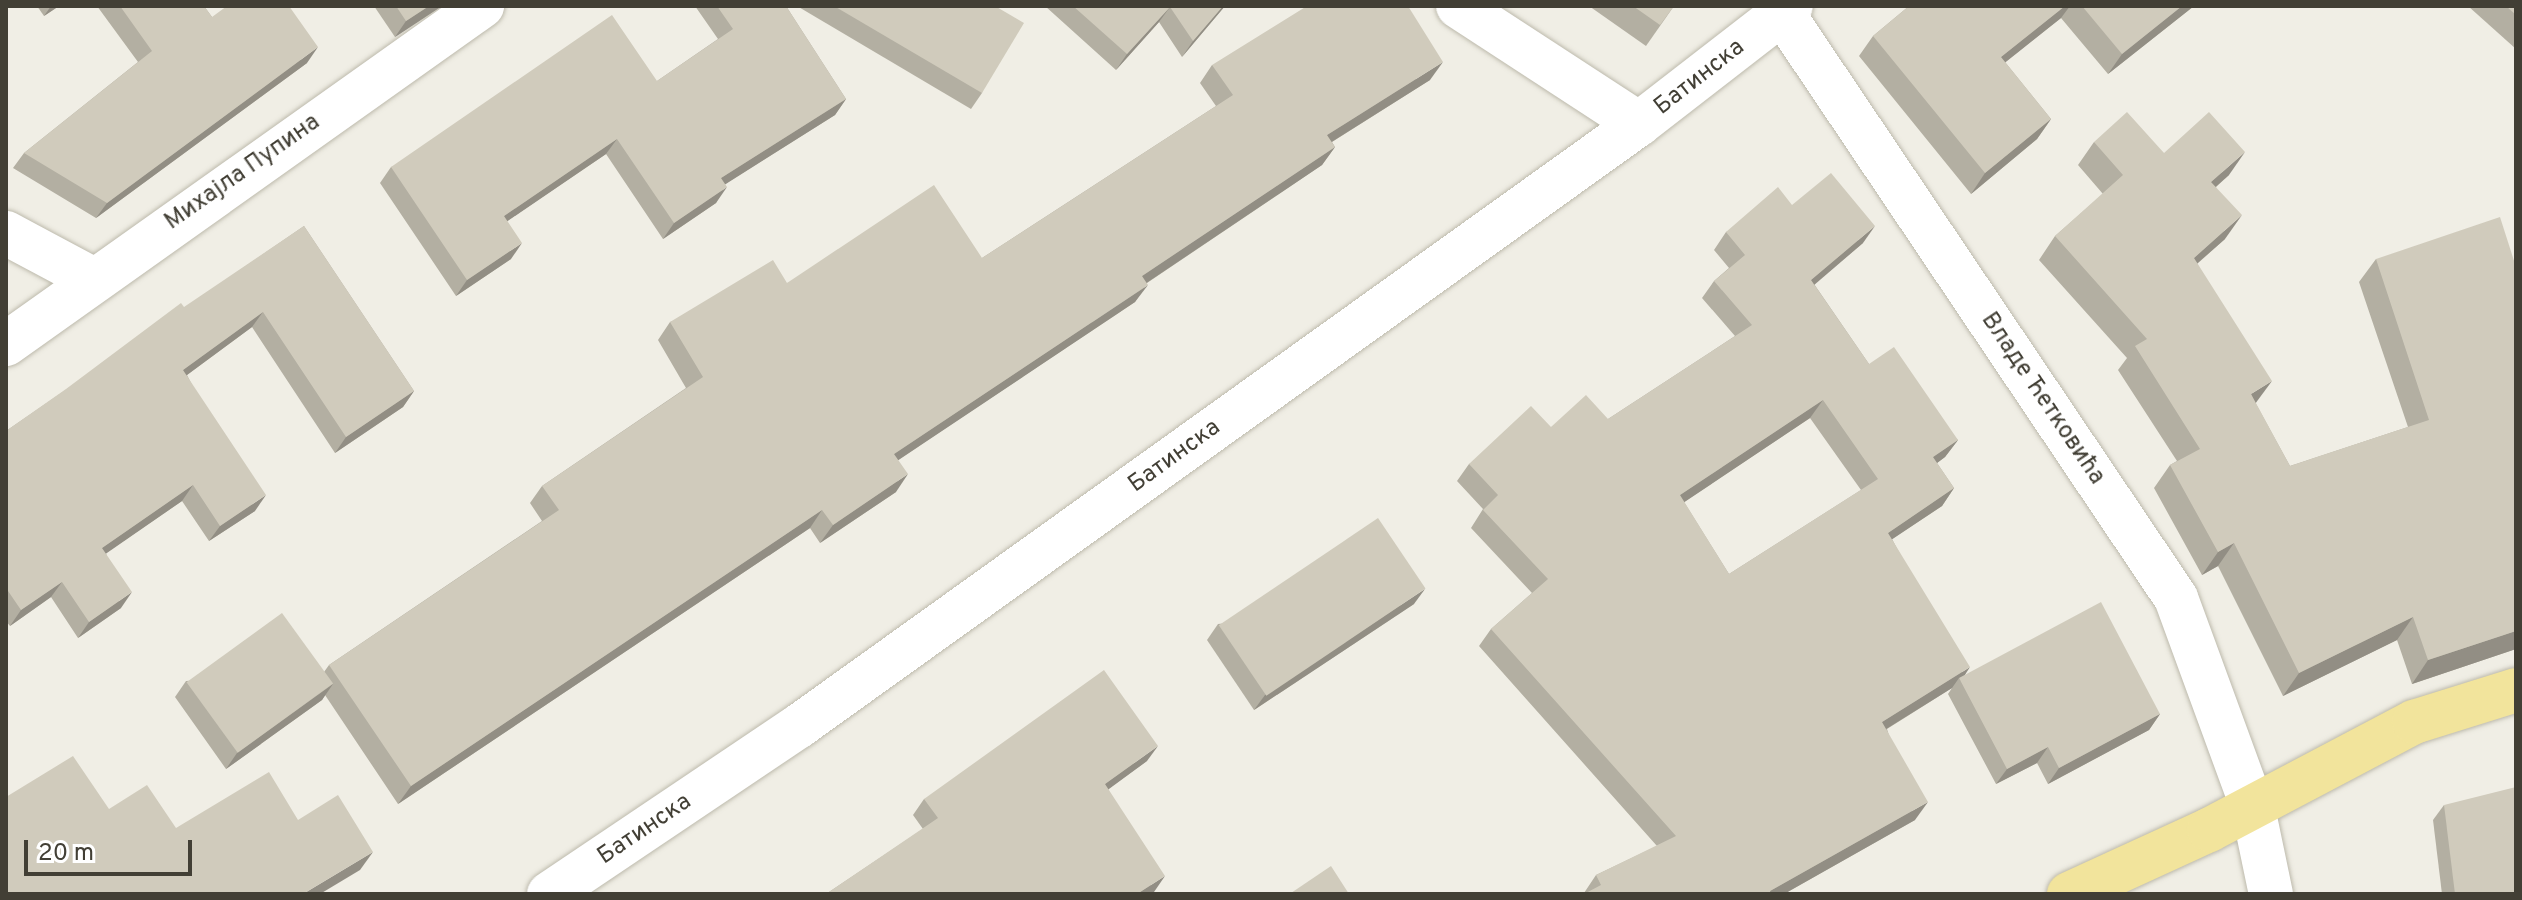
<!DOCTYPE html>
<meta charset="utf-8">
<style>
body{margin:0}
#map{position:relative;width:2522px;height:900px;overflow:hidden;background:#f0eee5;font-family:Overpass,sans-serif}
div>[style]{position:absolute}
[style*='--x']{left:calc(var(--x)*1px);top:calc(var(--y)*1px);width:calc(var(--w)*1px);rotate:calc(var(--a)*1deg)}
.roads{filter:drop-shadow(0 0 2px #bdbaac) drop-shadow(0 0 2px #bdbaac)}
.minor>*{height:44px;margin:-22px;padding:0 22px;transform-origin:22px;border-radius:22px;background:#fff}
.major>*{height:44px;margin:-22px;padding:0 22px;transform-origin:22px;border-radius:22px;background:#f2e49c}
.wall>*{inset:0;background:#b3afa2}
.shaded-wall>*{inset:0;background:#928e84}
.building>*{inset:0;background:#d0cbbc;transform-origin:0 0}
span{translate:-50% -50%;white-space:nowrap;text-align:center;line-height:1.15;-webkit-text-stroke:7px #fff;paint-order:stroke}
.street-label{font-size:24px;color:#423f35}
.frame{position:absolute;inset:0;border:8px solid #423f35;pointer-events:none}
.scale{position:absolute;left:24px;top:840px;width:168px;height:36px;box-sizing:border-box;border:4px solid #423f35;border-top:0;padding-left:10px;font-size:24px;line-height:28px;white-space:nowrap;color:#423f35;-webkit-text-stroke:6px #fff;paint-order:stroke}
</style>
<div id="map">
<div class="roads">
<div class="minor">
<i style="--x:1458;--y:6;--w:216;--a:33.1"></i>
<i style="--x:1783;--y:14;--w:704;--a:56.06"></i>
<i style="--x:2176;--y:598;--w:224;--a:69.9"></i>
<i style="--x:2253;--y:808;--w:88;--a:78.2"></i>
<i style="--x:6;--y:233;--w:98;--a:28.1"></i>
<i style="--x:6;--y:344;--w:584;--a:-35.38"></i>
<i style="--x:549;--y:894;--w:301;--a:-33.9"></i>
<i style="--x:799;--y:726;--w:1033;--a:-35.63"></i>
<i style="--x:1639;--y:124;--w:192;--a:-37.8"></i>
</div>
<div class="major">
<i style="--x:2069;--y:894;--w:154;--a:-24.6"></i>
<i style="--x:2209;--y:830;--w:232;--a:-27.8"></i>
<i style="--x:2414;--y:722;--w:107;--a:-17.4"></i>
</div>
</div>
<div class="wall">
<i style="clip-path:polygon(37px 6px,59px 6px,44px 16px)"></i>
<i style="clip-path:polygon(97px 6px,204px 6px,212px 17px,307px 63px,96px 218px,13px 168px,24px 153px,138px 62px)"></i>
<i style="clip-path:polygon(374px 6px,442px 6px,395px 37px)"></i>
<i style="clip-path:polygon(695px 6px,786px 6px,846px 99px,835px 115px,725px 184px,716px 203px,663px 239px,606px 154px,507px 221px,511px 259px,456px 296px,380px 183px,391px 167px,657px 81px,718px 39px)"></i>
<i style="clip-path:polygon(797px 6px,995px 6px,982px 93px,971px 109px)"></i>
<i style="clip-path:polygon(1045px 6px,1225px 6px,1182px 57px,1159px 22px,1116px 70px)"></i>
<i style="clip-path:polygon(1589px 6px,1674px 6px,1646px 46px)"></i>
<i style="clip-path:polygon(1909px 6px,2194px 6px,2108px 74px,2061px 18px,2005px 62px,2051px 119px,2037px 139px,1971px 194px,1859px 56px,1873px 36px)"></i>
<i style="clip-path:polygon(2468px 6px,2516px 6px,2516px 49px)"></i>
<i style="clip-path:polygon(1212px 65px,1430px 80px,1332px 142px,1335px 147px,1322px 165px,1147px 283px,1135px 302px,898px 460px,896px 492px,820px 543px,810px 528px,398px 804px,325px 695px,322px 700px,226px 769px,175px 697px,186px 681px,324px 672px,329px 665px,542px 521px,530px 503px,542px 486px,686px 388px,658px 340px,670px 322px,787px 283px,982px 258px,1216px 106px,1200px 83px)"></i>
<i style="clip-path:polygon(2094px 142px,2164px 153px,2229px 175px,2216px 187px,2225px 239px,2197px 264px,2256px 404px,2290px 466px,2408px 427px,2359px 282px,2376px 259px,2516px 267px,2516px 649px,2412px 684px,2397px 640px,2283px 696px,2218px 566px,2202px 575px,2154px 488px,2170px 465px,2177px 461px,2118px 370px,2127px 358px,2039px 260px,2055px 236px,2103px 194px,2078px 165px)"></i>
<i style="clip-path:polygon(evenodd,1792px 205px,1863px 243px,1814px 284px,1869px 364px,1958px 440px,1945px 457px,1937px 463px,1954px 488px,1942px 506px,1892px 539px,1964px 675px,2160px 714px,2149px 730px,2048px 784px,2037px 763px,1996px 784px,1948px 694px,1952px 688px,1887px 729px,1915px 820px,1784px 894px,1584px 894px,1584px 893px,1596px 875px,1657px 846px,1479px 646px,1491px 629px,1532px 593px,1471px 528px,1483px 509px,1457px 481px,1469px 464px,1551px 427px,1608px 419px,1735px 336px,1702px 298px,1714px 281px,1729px 268px,1714px 250px,1726px 232px,1792px 205px,1810px 418px,1861px 490px,1729px 574px,1684px 502px,1810px 418px)"></i>
<i style="clip-path:polygon(304px 226px,414px 391px,403px 407px,335px 453px,252px 327px,187px 375px,255px 511px,209px 541px,182px 501px,106px 553px,121px 608px,78px 638px,51px 597px,10px 626px,6px 621px,6px 431px)"></i>
<i style="clip-path:polygon(1414px 604px,1254px 710px,1207px 640px,1218px 624px)"></i>
<i style="clip-path:polygon(1147px 761px,1108px 789px,1154px 892px,1151px 894px,826px 894px,923px 829px,913px 815px,924px 799px)"></i>
<i style="clip-path:polygon(2444px 805px,2516px 894px,2442px 894px,2433px 820px)"></i>
</div>
<div class="shaded-wall">
<i style="clip-path:polygon(51px 6px,59px 6px,44px 16px)"></i>
<i style="clip-path:polygon(429px 6px,442px 6px,395px 37px,406px 21px)"></i>
<i style="clip-path:polygon(1223px 6px,1225px 6px,1182px 57px,1193px 41px)"></i>
<i style="clip-path:polygon(2065px 6px,2070px 6px,2061px 18px,1987px 77px,2001px 57px)"></i>
<i style="clip-path:polygon(2182px 6px,2194px 6px,2108px 74px,2122px 54px)"></i>
<i style="clip-path:polygon(1170px 7px,1159px 22px,1116px 70px,1127px 54px)"></i>
<i style="clip-path:polygon(318px 47px,307px 63px,96px 218px,107px 203px)"></i>
<i style="clip-path:polygon(1443px 62px,1430px 80px,1314px 153px,1327px 135px)"></i>
<i style="clip-path:polygon(846px 99px,835px 115px,710px 194px,721px 178px)"></i>
<i style="clip-path:polygon(2051px 119px,2037px 139px,1971px 194px,1985px 173px)"></i>
<i style="clip-path:polygon(617px 139px,606px 154px,493px 231px,504px 216px)"></i>
<i style="clip-path:polygon(1335px 147px,1322px 165px,1130px 294px,1142px 276px)"></i>
<i style="clip-path:polygon(2245px 152px,2229px 175px,2195px 205px,2211px 182px)"></i>
<i style="clip-path:polygon(727px 187px,716px 203px,663px 239px,674px 223px)"></i>
<i style="clip-path:polygon(2242px 215px,2225px 239px,2177px 281px,2194px 258px)"></i>
<i style="clip-path:polygon(1875px 226px,1863px 243px,1799px 298px,1811px 280px)"></i>
<i style="clip-path:polygon(522px 243px,511px 259px,456px 296px,467px 280px)"></i>
<i style="clip-path:polygon(1148px 285px,1135px 302px,882px 471px,894px 454px)"></i>
<i style="clip-path:polygon(263px 312px,252px 327px,172px 386px,183px 370px)"></i>
<i style="clip-path:polygon(2272px 381px,2255px 404px,2251px 394px)"></i>
<i style="clip-path:polygon(414px 391px,403px 407px,335px 453px,346px 437px)"></i>
<i style="clip-path:polygon(1823px 400px,1810px 418px,1668px 513px,1680px 495px)"></i>
<i style="clip-path:polygon(1958px 440px,1945px 457px,1921px 475px,1933px 457px)"></i>
<i style="clip-path:polygon(908px 474px,896px 492px,820px 543px,833px 525px)"></i>
<i style="clip-path:polygon(193px 485px,182px 501px,91px 564px,102px 548px)"></i>
<i style="clip-path:polygon(1954px 488px,1942px 506px,1876px 550px,1888px 533px)"></i>
<i style="clip-path:polygon(266px 495px,255px 511px,209px 541px,220px 526px)"></i>
<i style="clip-path:polygon(822px 510px,810px 528px,398px 804px,411px 786px)"></i>
<i style="clip-path:polygon(2234px 543px,2218px 566px,2202px 575px,2218px 552px)"></i>
<i style="clip-path:polygon(62px 582px,51px 597px,10px 626px,21px 610px)"></i>
<i style="clip-path:polygon(1425px 589px,1414px 604px,1254px 710px,1265px 695px)"></i>
<i style="clip-path:polygon(132px 592px,121px 608px,78px 638px,89px 622px)"></i>
<i style="clip-path:polygon(2413px 617px,2397px 640px,2283px 696px,2299px 673px)"></i>
<i style="clip-path:polygon(2516px 631px,2516px 649px,2412px 684px,2428px 660px)"></i>
<i style="clip-path:polygon(1970px 667px,1961px 681px,1959px 678px,1952px 688px,1870px 739px,1882px 722px)"></i>
<i style="clip-path:polygon(333px 684px,322px 700px,226px 769px,237px 753px)"></i>
<i style="clip-path:polygon(2160px 714px,2149px 730px,2048px 784px,2059px 768px)"></i>
<i style="clip-path:polygon(1158px 746px,1147px 761px,1094px 800px,1105px 784px)"></i>
<i style="clip-path:polygon(2048px 747px,2037px 763px,1996px 784px,2007px 769px)"></i>
<i style="clip-path:polygon(1928px 802px,1915px 820px,1784px 894px,1768px 894px,1770px 891px)"></i>
<i style="clip-path:polygon(373px 852px,360px 870px,320px 894px,303px 894px)"></i>
<i style="clip-path:polygon(1165px 876px,1154px 892px,1151px 894px,1137px 894px)"></i>
</div>
<div class="building">
<i style="clip-path:polygon(120px 6px,204px 6px,212px 17px,227px 6px,289px 6px,318px 47px,107px 203px,24px 153px,152px 51px)"></i>
<i style="clip-path:polygon(396px 6px,429px 6px,406px 21px)"></i>
<i style="clip-path:polygon(717px 6px,786px 6px,846px 99px,721px 178px,727px 187px,674px 223px,617px 139px,504px 216px,522px 243px,467px 280px,391px 167px,612px 15px,657px 81px,733px 29px)"></i>
<i style="clip-path:polygon(834px 6px,995px 6px,1024px 23px,982px 93px)"></i>
<i style="clip-path:polygon(1073px 6px,1223px 6px,1193px 41px,1170px 7px,1127px 54px)"></i>
<i style="clip-path:polygon(1307px 6px,1408px 6px,1443px 62px,1327px 135px,1335px 147px,1142px 276px,1148px 285px,894px 454px,908px 474px,833px 525px,822px 510px,411px 786px,329px 665px,559px 510px,542px 486px,703px 377px,670px 322px,773px 260px,787px 283px,934px 185px,982px 258px,1233px 95px,1212px 65px)"></i>
<i style="clip-path:polygon(1633px 6px,1674px 6px,1660px 25px)"></i>
<i style="clip-path:polygon(1909px 6px,2065px 6px,2001px 57px,2051px 119px,1985px 173px,1873px 36px)"></i>
<i style="clip-path:polygon(2082px 6px,2182px 6px,2122px 54px)"></i>
<i style="clip-path:polygon(2506px 6px,2516px 6px,2516px 15px)"></i>
<i style="clip-path:polygon(2127px 112px,2164px 153px,2209px 112px,2245px 152px,2211px 182px,2242px 215px,2194px 258px,2272px 381px,2251px 394px,2290px 466px,2429px 420px,2376px 259px,2500px 217px,2516px 267px,2516px 631px,2428px 660px,2413px 617px,2299px 673px,2234px 543px,2218px 552px,2170px 465px,2200px 449px,2135px 346px,2147px 339px,2055px 236px,2123px 175px,2094px 142px)"></i>
<i style="clip-path:polygon(evenodd,1831px 173px,1875px 226px,1811px 280px,1869px 364px,1894px 347px,1958px 440px,1933px 457px,1954px 488px,1888px 533px,1970px 667px,1882px 722px,1928px 802px,1770px 891px,1771px 894px,1584px 894px,1601px 885px,1596px 875px,1676px 836px,1491px 629px,1548px 579px,1483px 510px,1498px 495px,1469px 464px,1531px 406px,1551px 427px,1586px 395px,1608px 419px,1752px 325px,1714px 281px,1745px 255px,1726px 232px,1778px 187px,1792px 205px,1831px 173px,1823px 400px,1878px 479px,1729px 574px,1680px 495px,1823px 400px)"></i>
<i style="clip-path:polygon(304px 226px,414px 391px,346px 437px,263px 312px,183px 370px,266px 495px,220px 526px,193px 485px,102px 548px,132px 592px,89px 622px,62px 582px,21px 610px,6px 588px,6px 431px,66px 389px,181px 303px,184px 307px)"></i>
<i style="left:1378px;top:518px;width:85px;height:192px;rotate:56deg"></i>
<i style="clip-path:polygon(2101px 602px,2160px 714px,2059px 768px,2048px 747px,2007px 769px,1959px 678px)"></i>
<i style="left:282px;top:613px;width:87px;height:118px;rotate:54deg"></i>
<i style="clip-path:polygon(1104px 670px,1158px 746px,1105px 784px,1165px 876px,1137px 894px,826px 894px,938px 818px,924px 799px)"></i>
<i style="clip-path:polygon(73px 756px,109px 809px,147px 785px,176px 828px,269px 772px,298px 820px,338px 795px,373px 852px,303px 894px,6px 894px,6px 797px)"></i>
<i style="clip-path:polygon(2516px 787px,2516px 894px,2455px 894px,2444px 805px)"></i>
<i style="clip-path:polygon(1331px 866px,1349px 894px,1291px 894px,1291px 893px)"></i>
</div>
<div class="street-label">
<span style="left:1700px;top:78px;rotate:-38deg">Батинска</span>
<span style="left:243px;top:173px;rotate:-35deg">Михајла Пупина</span>
<span style="left:2042px;top:399px;rotate:56deg">Владе Ћетковића</span>
<span style="left:1175px;top:457px;rotate:-36deg">Батинска</span>
<span style="left:645px;top:830px;rotate:-34deg">Батинска</span>
</div>
<div class="frame"></div>
<div class="scale">20 m</div>
</div>
